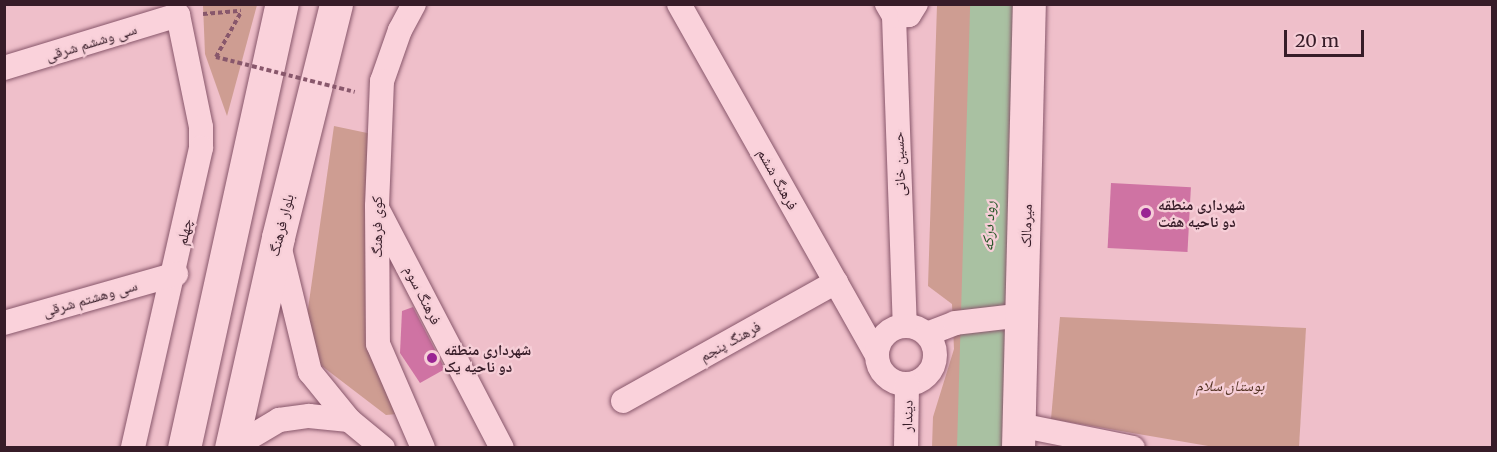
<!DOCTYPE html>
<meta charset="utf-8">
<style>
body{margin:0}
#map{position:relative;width:1497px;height:452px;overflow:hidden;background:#efbfca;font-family:Merriweather,"Noto Naskh Arabic",serif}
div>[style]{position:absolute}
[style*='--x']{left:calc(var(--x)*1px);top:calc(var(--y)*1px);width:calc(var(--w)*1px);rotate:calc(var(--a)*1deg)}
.green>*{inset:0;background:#ce9d92}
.river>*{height:48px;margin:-24px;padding:0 24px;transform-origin:24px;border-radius:24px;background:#a9c1a2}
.building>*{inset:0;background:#cf73a3;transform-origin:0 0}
.path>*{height:4px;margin-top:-2px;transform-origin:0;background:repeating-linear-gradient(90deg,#88576b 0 4.5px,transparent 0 7.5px)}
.roads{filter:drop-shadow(0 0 2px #88576b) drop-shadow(0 0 2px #88576b)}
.street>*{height:24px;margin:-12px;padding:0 12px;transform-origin:12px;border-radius:12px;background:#fad2db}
.street>.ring{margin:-12px;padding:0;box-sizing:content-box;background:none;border:24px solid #fad2db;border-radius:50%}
.secondary>*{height:33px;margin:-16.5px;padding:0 16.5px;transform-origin:16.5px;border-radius:16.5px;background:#fad2db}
.path-bridge>*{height:4px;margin-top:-2px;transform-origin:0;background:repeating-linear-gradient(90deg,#88576b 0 4.5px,transparent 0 7.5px)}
.dots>*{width:16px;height:16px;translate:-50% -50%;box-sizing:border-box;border:3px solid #f6ced7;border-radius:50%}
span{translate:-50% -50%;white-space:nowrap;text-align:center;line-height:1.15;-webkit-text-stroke:4.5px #f6ced7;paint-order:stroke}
.street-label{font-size:15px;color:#371c28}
.poi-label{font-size:15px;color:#371c28;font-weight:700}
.left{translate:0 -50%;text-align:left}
.park-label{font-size:15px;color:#543222;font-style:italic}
.water-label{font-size:16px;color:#2a582a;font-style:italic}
.frame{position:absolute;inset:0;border:6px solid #371c28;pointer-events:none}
.scale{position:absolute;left:1284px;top:30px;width:80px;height:27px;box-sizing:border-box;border:3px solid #371c28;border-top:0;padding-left:8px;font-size:18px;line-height:21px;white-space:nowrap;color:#371c28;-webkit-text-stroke:4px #f6ced7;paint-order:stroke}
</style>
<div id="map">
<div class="green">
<i style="clip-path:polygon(203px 5px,257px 5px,227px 116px,205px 54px)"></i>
<i style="clip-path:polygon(937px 5px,976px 5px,963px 447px,932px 447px,933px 417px,954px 349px,952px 304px,928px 286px)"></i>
<i style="clip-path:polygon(334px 126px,372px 134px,371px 345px,397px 414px,386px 415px,314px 360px,306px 323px)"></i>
<i style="clip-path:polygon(1060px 317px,1306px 328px,1299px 447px,1214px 447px,1051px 419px)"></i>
</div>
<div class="river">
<i style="--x:981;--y:448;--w:444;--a:-88.3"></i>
</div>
<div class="building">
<i style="left:1111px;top:183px;width:80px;height:65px;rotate:3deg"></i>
<i style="clip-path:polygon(413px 307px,445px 369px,420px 383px,400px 353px,402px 311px)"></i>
</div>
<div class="path">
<i style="--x:203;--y:14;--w:38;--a:-5"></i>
<i style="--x:216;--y:57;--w:51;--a:-60.9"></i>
</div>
<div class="roads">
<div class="street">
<i style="--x:414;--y:4;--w:30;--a:118"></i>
<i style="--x:400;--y:30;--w:54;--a:109.4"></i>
<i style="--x:382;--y:81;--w:125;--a:92.3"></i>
<i style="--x:377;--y:206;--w:138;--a:89.6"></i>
<i style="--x:378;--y:344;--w:113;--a:66.6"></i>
<i style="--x:679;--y:4;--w:401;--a:60.6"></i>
<i style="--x:887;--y:4;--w:14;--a:60"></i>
<i style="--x:894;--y:16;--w:309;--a:88"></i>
<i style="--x:894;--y:16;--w:15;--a:-4"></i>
<i style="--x:909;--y:15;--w:13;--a:-58"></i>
<i style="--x:4;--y:68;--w:182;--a:-16.9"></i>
<i style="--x:178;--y:15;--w:114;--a:78.4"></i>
<i style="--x:201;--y:127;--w:21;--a:90"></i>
<i style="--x:201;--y:148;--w:308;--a:102.8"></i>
<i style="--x:378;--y:210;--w:268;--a:62.5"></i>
<i style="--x:279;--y:245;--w:131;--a:76.3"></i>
<i style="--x:310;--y:372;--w:62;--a:50.9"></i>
<i style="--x:349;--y:420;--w:44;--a:39.5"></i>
<i style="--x:4;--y:323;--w:179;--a:-15.9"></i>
<i class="ring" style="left:877px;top:326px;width:34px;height:34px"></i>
<i style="--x:927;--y:334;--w:30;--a:-21"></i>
<i style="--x:955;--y:323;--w:69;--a:-6.6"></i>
<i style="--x:623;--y:401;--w:244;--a:-29.2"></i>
<i style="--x:1019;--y:425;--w:116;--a:11.4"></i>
<i style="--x:232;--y:448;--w:55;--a:-30.8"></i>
<i style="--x:279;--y:420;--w:30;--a:-8"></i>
<i style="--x:309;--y:416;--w:40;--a:5.7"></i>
<i style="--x:906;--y:448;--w:63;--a:-89.1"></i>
</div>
<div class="secondary">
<i style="--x:184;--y:448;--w:455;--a:-77.6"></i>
<i style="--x:231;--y:448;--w:216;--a:-77.4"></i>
<i style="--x:278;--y:237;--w:240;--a:-76"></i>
<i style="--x:1018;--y:448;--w:444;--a:-88.6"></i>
</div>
</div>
<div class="path-bridge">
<i style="--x:216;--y:57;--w:143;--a:14.1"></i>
</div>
<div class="dots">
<i style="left:1146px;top:213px;background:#9a2493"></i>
<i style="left:432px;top:358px;background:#9a2493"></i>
</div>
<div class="street-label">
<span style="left:91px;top:42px;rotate:-17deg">سی وششم شرقی</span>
<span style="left:899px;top:164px;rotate:-92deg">حسین خانی</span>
<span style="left:778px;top:179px;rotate:61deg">فرهنگ ششم</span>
<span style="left:281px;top:225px;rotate:-76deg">بلوار فرهنگ</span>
<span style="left:1026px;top:226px;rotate:-89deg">میرمالک</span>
<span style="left:377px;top:227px;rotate:-90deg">کوی فرهنگ</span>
<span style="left:184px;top:232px;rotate:-78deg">چهلم</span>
<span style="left:423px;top:295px;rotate:63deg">فرهنگ سوم</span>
<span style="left:90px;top:298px;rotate:-16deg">سی وهشتم شرقی</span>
<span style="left:730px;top:341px;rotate:-29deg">فرهنگ پنجم</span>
<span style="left:907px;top:416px;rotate:-89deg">دیندار</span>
</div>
<div class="poi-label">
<span class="left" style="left:1158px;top:213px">شهرداری منطقه<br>دو ناحیه هفت</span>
<span class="left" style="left:444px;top:358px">شهرداری منطقه<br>دو ناحیه یک</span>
</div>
<div class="park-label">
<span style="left:1230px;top:386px">بوستان سلام</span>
</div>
<div class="water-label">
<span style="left:988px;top:226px;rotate:-88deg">رود درکه</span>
</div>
<div class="frame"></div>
<div class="scale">20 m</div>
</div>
